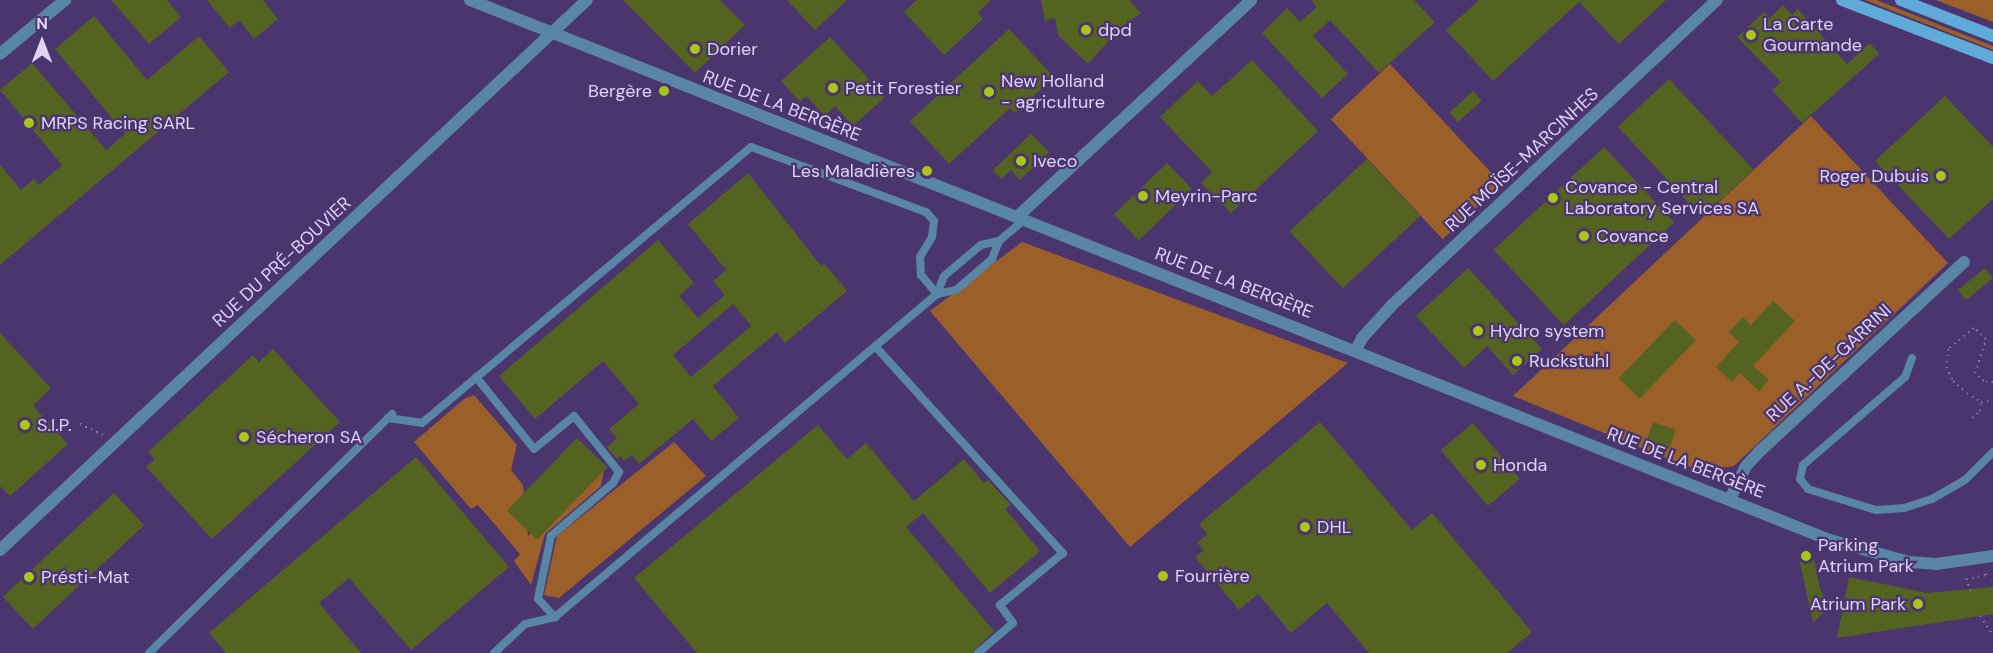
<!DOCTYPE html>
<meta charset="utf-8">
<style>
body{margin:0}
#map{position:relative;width:1993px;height:653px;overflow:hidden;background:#4b356f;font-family:"DM Sans",sans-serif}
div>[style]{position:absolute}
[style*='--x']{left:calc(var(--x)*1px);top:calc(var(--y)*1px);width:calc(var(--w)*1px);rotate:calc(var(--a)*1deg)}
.green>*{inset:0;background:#9b5f29;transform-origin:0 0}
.building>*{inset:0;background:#556321;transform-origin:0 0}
.path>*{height:2px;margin-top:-1px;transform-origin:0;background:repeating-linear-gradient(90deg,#8a79a9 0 1.5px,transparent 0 6px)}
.lane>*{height:8px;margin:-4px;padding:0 4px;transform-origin:4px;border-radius:4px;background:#5986a4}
.street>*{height:12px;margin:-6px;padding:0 6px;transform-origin:6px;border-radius:6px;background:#5986a4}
.secondary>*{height:12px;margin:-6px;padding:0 6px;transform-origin:6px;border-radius:6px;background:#60aada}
.dots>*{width:16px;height:16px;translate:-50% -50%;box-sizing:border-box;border:3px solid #4b356f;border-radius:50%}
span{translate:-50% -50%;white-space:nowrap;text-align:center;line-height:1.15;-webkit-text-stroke:4.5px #4b356f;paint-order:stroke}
.poi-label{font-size:18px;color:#dfd4f7}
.left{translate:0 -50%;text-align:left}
.right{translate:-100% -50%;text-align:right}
.street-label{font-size:18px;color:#dfd4f7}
.north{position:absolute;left:12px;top:12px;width:60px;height:60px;-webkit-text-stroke:4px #4b356f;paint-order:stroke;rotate:0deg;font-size:16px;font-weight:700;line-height:24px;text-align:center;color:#dfd4f7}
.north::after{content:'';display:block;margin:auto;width:21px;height:27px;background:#dfd4f7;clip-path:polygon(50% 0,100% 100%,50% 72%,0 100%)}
</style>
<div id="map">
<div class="green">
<i style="clip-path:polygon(1865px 0,1876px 0,1993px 46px,1993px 50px)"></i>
<i style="clip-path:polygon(1936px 0,1993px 0,1993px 22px)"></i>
<i style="left:1390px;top:64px;width:164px;height:81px;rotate:47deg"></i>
<i style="clip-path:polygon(1811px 116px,1948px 263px,1734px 466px,1702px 471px,1673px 461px,1513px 396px)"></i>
<i style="clip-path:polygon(1022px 242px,1033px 246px,1348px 363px,1130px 547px,930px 311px)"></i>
<i style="clip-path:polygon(474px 395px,517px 445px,511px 470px,523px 485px,528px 536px,604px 469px,601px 486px,545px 534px,531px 585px,514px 561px,520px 554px,478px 505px,471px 509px,414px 442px,464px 399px)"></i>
<i style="clip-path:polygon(674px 442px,706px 476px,559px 598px,544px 595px,557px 536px)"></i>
</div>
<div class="building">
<i style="clip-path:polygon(111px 0,167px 0,181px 17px,149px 44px)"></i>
<i style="clip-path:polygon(207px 0,263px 0,278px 19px,254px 39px,239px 20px,230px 28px)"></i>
<i style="clip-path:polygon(623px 0,720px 0,745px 25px,695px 73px)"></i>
<i style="clip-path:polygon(787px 0,847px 0,815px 30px)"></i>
<i style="clip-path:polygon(917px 0,991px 0,978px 13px,983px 19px,944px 55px,904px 12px)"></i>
<i style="clip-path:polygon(1041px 0,1129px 0,1141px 13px,1121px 27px,1088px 64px,1058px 35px,1055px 18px,1045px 21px)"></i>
<i style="clip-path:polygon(1311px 0,1414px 0,1435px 22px,1379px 73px,1330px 20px,1313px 36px,1348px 74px,1322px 98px,1262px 33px,1287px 8px,1300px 22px,1317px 7px)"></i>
<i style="clip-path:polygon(1479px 0,1666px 0,1619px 44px,1579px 2px,1493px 81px,1446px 30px)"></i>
<i style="clip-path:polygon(1783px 5px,1792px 15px,1798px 9px,1847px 64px,1870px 43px,1879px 54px,1802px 123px,1772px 90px,1781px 82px,1737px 37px,1764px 12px,1770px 18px)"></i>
<i style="clip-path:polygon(94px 16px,147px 80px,199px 36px,229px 72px,0 265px,0 165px,21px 190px,34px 179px,39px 185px,62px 165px,0 90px,32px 63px,106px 150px,125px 134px,55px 49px)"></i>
<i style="clip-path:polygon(1009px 29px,1054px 77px,1015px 113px,1010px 108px,949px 164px,910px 121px)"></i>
<i style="clip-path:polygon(830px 37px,885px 97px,853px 126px,835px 106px,825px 116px,806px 96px,800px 102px,781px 81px)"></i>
<i style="clip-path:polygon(1252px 60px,1318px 131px,1231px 213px,1201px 183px,1212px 172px,1160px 117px,1198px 81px,1212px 96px)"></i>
<i style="left:1669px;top:79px;width:124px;height:70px;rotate:47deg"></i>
<i style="left:1473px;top:91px;width:13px;height:32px;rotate:48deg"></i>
<i style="clip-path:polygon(1945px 96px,1993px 147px,1993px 199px,1949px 239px,1875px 161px)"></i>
<i style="clip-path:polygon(1031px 134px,1049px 152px,1020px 180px,1011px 170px,1001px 179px,993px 170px)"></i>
<i style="left:1604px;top:147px;width:103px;height:151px;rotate:47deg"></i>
<i style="left:1367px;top:159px;width:78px;height:106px;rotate:47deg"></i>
<i style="left:1167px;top:163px;width:36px;height:74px;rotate:46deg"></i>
<i style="clip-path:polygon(evenodd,748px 173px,821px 266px,824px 263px,847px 291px,785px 343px,777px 332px,713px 386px,739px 418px,711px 441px,693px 419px,639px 464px,632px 455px,624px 461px,620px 456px,617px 459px,607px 447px,617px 438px,609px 429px,639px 404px,603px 361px,535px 419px,499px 376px,658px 240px,694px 283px,679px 296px,698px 318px,725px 295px,713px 281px,726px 270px,688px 224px,748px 173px,733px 304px,751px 326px,691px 377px,673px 355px,733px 304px)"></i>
<i style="clip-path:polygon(1468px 268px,1542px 349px,1513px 375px,1487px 346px,1464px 368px,1416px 316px)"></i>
<i style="left:1985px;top:268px;width:13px;height:35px;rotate:51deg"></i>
<i style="clip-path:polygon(1773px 301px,1795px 321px,1753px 366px,1769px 380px,1759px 391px,1740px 373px,1732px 382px,1716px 367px,1739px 342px,1729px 332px,1743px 317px,1751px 325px)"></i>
<i style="left:1675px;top:320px;width:29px;height:81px;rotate:44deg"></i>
<i style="clip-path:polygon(0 333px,51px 388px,33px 406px,68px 444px,10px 496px,0 486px)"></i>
<i style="clip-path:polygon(273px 349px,340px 422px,212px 539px,146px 467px,155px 459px,148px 452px,253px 355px,259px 362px)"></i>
<i style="clip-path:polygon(1320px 422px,1412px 530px,1432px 513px,1532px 632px,1507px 653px,1369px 653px,1327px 603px,1291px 633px,1258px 594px,1239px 610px,1195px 557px,1204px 550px,1197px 543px,1207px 534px,1199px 524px)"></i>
<i style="left:1653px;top:422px;width:24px;height:20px;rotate:19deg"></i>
<i style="left:1473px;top:423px;width:73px;height:42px;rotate:50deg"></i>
<i style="clip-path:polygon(818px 425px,847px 459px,866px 443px,914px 501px,964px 459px,984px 483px,988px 480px,1011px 505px,1005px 509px,1040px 551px,990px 593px,923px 513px,906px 527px,994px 631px,972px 653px,697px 653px,634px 578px)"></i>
<i style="left:577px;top:438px;width:42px;height:101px;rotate:44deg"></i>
<i style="clip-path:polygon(416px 457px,509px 567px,411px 650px,349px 578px,319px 603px,361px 653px,226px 653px,209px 633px)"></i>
<i style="left:114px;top:493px;width:44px;height:152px;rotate:47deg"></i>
<i style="clip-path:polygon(1813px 555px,1820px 589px,1829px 607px,1813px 623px,1799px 558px)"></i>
<i style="clip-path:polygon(1849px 577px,1927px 593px,1993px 587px,1993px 614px,1837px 638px)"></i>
</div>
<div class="path">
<i style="--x:1993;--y:382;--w:9;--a:-174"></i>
<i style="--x:1984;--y:381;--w:12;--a:-138"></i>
<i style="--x:1975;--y:373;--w:36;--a:-72"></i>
<i style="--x:1986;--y:339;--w:16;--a:-137"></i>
<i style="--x:1974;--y:328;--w:33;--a:141"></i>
<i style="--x:1948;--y:349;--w:18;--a:96"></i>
<i style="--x:1946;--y:367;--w:16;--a:63"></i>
<i style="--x:1953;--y:381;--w:18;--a:41"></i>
<i style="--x:1967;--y:393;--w:17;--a:33"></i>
<i style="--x:1981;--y:402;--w:12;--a:-9"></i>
<i style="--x:1972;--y:418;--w:11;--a:-41"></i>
<i style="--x:1980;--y:411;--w:9;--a:-84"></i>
<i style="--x:80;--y:424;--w:26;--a:25"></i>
<i style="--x:1971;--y:591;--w:13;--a:-113"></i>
<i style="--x:1966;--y:579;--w:20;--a:-11"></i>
<i style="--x:1986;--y:575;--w:5;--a:-101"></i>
<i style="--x:1980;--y:616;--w:23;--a:56"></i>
</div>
<div class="lane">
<i style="--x:937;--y:294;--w:19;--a:-12"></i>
<i style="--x:956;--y:290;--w:48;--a:-40.7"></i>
<i style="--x:992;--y:259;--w:19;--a:-69"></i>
<i style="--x:875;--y:346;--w:280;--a:47.8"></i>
<i style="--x:1063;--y:553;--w:82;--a:140.5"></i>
<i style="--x:1000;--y:605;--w:22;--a:54"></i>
<i style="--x:1013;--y:623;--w:46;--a:139.4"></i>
<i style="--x:1912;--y:358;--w:20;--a:110"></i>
<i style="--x:1905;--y:377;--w:135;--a:139.2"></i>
<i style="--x:1803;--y:465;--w:14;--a:102"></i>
<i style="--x:1800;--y:479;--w:13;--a:51"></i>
<i style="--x:1808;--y:489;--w:71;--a:17.2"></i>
<i style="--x:1876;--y:510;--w:28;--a:-4"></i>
<i style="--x:1904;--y:508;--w:29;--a:-18"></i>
<i style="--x:1932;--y:499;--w:38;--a:-30"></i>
<i style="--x:1965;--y:480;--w:40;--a:-45"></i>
<i style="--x:476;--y:377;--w:92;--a:51.1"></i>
<i style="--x:534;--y:449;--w:52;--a:-39.5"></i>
<i style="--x:574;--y:416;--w:72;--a:51.2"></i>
<i style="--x:619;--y:472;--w:13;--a:119"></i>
<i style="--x:613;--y:483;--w:82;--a:139.5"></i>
<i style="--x:551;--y:536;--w:64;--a:101.7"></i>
<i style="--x:538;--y:599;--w:25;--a:47"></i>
<i style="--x:388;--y:418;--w:34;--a:8"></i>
<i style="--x:422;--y:423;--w:429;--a:-40"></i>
<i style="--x:751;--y:147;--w:187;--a:20.4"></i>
<i style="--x:926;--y:212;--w:12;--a:48"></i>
<i style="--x:934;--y:221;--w:16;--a:97"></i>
<i style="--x:932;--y:237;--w:23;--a:121"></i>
<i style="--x:920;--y:257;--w:18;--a:87"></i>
<i style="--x:921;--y:275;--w:25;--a:50"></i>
<i style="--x:149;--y:653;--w:341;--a:-44.5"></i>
<i style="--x:494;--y:653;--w:42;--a:-43.1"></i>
<i style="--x:525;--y:624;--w:31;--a:-13"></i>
<i style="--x:555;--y:617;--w:500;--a:-40.22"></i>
<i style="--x:937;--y:294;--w:19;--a:-69"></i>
<i style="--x:944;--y:276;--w:48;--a:-40"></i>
<i style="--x:981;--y:245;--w:18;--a:-13"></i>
<i style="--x:999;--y:241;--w:33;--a:-40"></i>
</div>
<div class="street">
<i style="--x:470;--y:0;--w:1463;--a:21.66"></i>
<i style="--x:1830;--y:540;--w:82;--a:15.6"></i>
<i style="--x:1909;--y:562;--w:27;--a:4"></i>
<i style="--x:1936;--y:564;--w:58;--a:-8"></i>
<i style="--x:0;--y:54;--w:85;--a:-39.7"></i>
<i style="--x:1017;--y:217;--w:319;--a:-42.8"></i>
<i style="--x:1356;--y:350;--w:13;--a:-63"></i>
<i style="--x:1362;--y:338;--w:45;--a:-47.7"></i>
<i style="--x:1392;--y:305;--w:446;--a:-43.2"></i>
<i style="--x:1730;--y:499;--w:37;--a:-64"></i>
<i style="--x:1746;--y:466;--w:21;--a:-47"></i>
<i style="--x:1760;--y:451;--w:278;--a:-42.8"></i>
<i style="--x:0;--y:550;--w:804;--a:-43.14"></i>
</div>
<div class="secondary">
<i style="--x:1842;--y:0;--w:162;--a:21"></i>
<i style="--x:1901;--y:0;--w:99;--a:21.4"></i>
</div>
<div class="dots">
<i style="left:1086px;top:30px;background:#aac717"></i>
<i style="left:1751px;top:35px;background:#aac717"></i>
<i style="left:695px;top:49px;background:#aac717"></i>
<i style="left:833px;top:88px;background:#aac717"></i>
<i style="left:664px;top:91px;background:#aac717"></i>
<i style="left:989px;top:92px;background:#aac717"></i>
<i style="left:29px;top:123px;background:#aac717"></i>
<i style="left:1021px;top:161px;background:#aac717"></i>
<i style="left:927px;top:171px;background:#aac717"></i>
<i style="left:1941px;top:176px;background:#aac717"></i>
<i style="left:1143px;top:196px;background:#aac717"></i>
<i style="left:1553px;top:198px;background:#aac717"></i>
<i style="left:1584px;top:236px;background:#aac717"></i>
<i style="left:1478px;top:331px;background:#aac717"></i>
<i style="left:1517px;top:361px;background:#aac717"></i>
<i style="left:25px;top:425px;background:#aac717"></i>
<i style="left:244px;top:437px;background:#aac717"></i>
<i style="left:1481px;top:465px;background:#aac717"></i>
<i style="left:1305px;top:527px;background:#aac717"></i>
<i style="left:1806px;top:556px;background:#aac717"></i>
<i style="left:1163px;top:576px;background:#aac717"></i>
<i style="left:29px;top:577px;background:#aac717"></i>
<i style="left:1918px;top:604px;background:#aac717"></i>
</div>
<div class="poi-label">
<span class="left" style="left:1763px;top:35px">La Carte<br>Gourmande</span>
<span class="left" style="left:1098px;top:30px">dpd</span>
<span class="left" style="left:707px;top:49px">Dorier</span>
<span class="left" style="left:1001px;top:92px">New Holland<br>- agriculture</span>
<span class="left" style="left:845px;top:88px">Petit Forestier</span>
<span class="right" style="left:652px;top:91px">Bergère</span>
<span class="left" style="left:41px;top:123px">MRPS Racing SARL</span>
<span class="left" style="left:1033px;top:161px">Iveco</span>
<span class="right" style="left:915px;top:171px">Les Maladières</span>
<span class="right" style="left:1929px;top:176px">Roger Dubuis</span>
<span class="left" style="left:1565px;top:198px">Covance - Central<br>Laboratory Services SA</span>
<span class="left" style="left:1155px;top:196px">Meyrin-Parc</span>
<span class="left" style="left:1596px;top:236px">Covance</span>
<span class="left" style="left:1490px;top:331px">Hydro system</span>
<span class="left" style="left:1529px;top:361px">Ruckstuhl</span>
<span class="left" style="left:37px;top:425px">S.I.P.</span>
<span class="left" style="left:256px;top:437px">Sécheron SA</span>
<span class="left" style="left:1493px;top:465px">Honda</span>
<span class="left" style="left:1317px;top:527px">DHL</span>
<span class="left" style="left:1818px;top:556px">Parking<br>Atrium Park</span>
<span class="left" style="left:1175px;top:576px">Fourrière</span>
<span class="left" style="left:41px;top:577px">Présti-Mat</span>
<span class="right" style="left:1906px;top:604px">Atrium Park</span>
</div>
<div class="street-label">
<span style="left:782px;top:106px;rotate:21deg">RUE DE LA BERGÈRE</span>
<span style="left:1522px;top:160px;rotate:-43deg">RUE MOÏSE-MARCINHES</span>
<span style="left:282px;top:262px;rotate:-43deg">RUE DU PRÉ-BOUVIER</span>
<span style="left:1234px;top:283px;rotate:21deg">RUE DE LA BERGÈRE</span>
<span style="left:1829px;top:363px;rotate:-43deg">RUE A.-DE-GARRINI</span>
<span style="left:1686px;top:463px;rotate:21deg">RUE DE LA BERGÈRE</span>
</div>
<div class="north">N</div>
</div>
